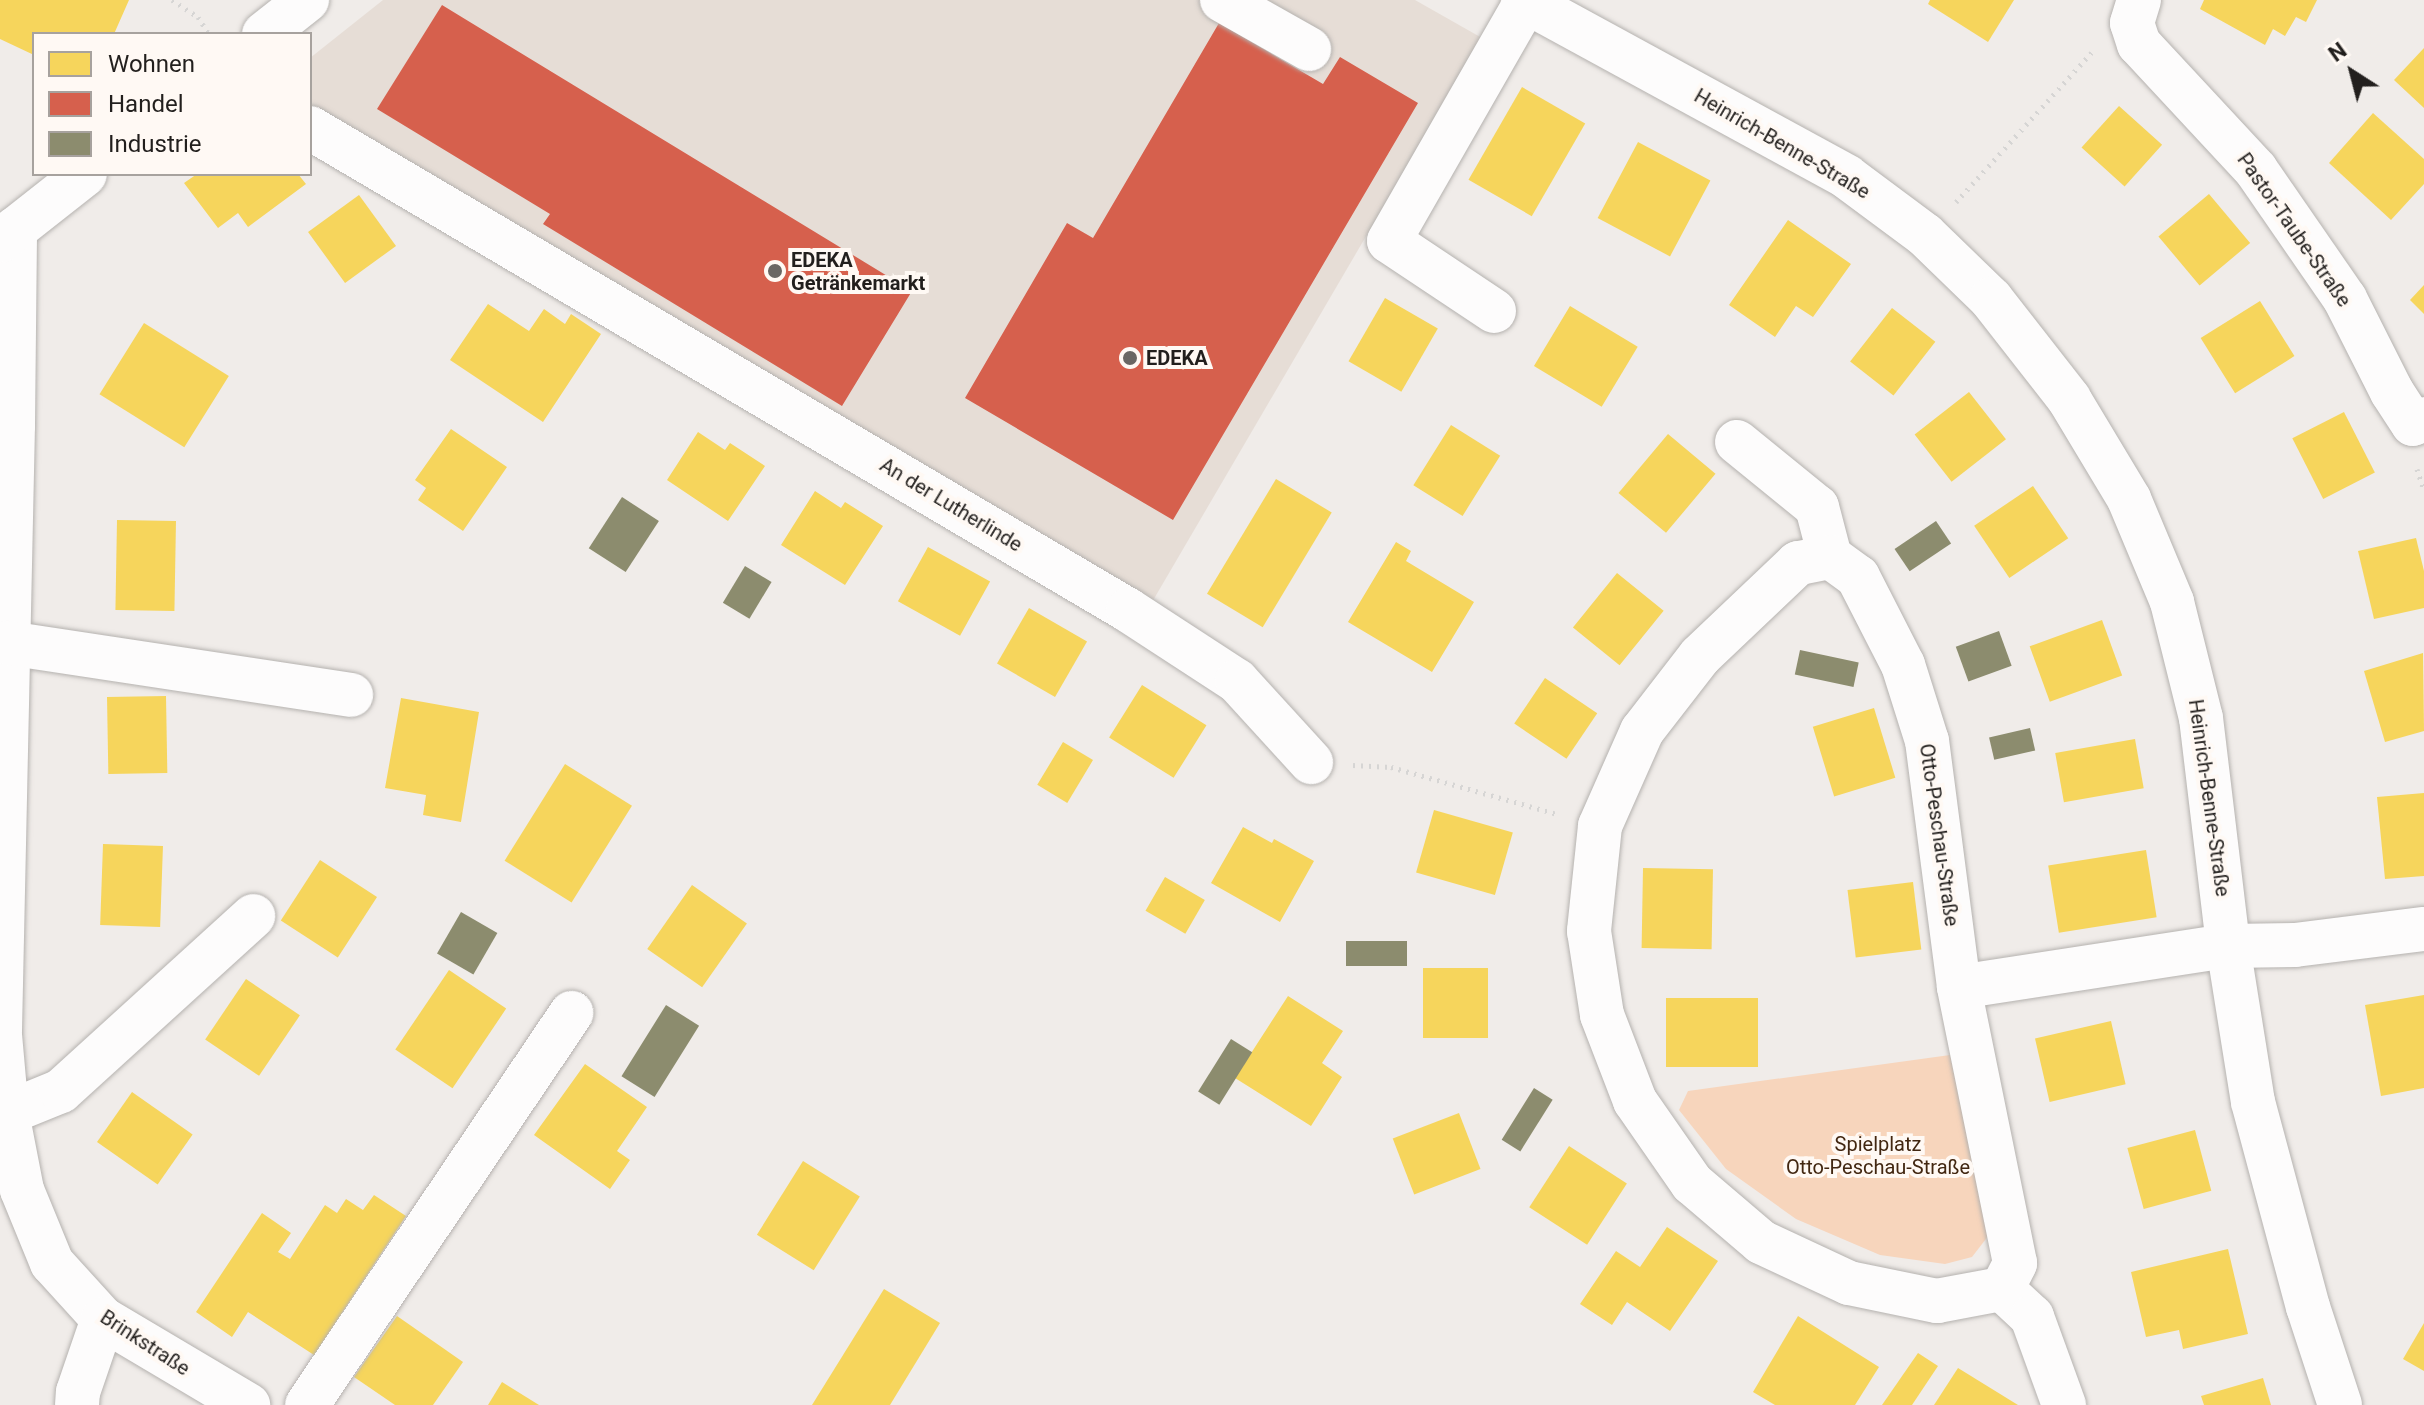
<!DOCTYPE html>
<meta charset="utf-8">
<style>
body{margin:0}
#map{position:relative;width:2424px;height:1405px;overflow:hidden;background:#f0ece9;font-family:Roboto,sans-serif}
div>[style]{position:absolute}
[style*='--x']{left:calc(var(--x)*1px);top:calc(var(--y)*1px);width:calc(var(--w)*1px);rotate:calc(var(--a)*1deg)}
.built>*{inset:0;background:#e6ddd6}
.green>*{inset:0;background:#f7d5bc}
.homes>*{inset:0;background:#f6d55c;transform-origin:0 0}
.shops>*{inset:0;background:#d6604d}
.industry>*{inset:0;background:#8c8c6e;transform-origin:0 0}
.path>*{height:5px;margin-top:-2.5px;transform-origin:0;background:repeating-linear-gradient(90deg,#d6d5d4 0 2px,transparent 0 8px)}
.roads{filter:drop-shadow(0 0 2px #b5b2af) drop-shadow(0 0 2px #b5b2af)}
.minor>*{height:44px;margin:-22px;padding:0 22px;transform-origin:22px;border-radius:22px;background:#fdfcfc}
.major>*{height:44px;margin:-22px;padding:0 22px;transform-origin:22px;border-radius:22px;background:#fdfcfc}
.dots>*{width:22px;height:22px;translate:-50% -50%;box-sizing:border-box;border:4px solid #fff9f4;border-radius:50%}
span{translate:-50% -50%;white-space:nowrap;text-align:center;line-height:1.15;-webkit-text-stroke:8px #fff9f4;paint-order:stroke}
.street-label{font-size:20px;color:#221f1d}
.poi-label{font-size:20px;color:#221f1d;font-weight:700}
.left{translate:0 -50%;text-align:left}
.park-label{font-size:20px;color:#422711}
.legend{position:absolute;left:32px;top:32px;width:280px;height:144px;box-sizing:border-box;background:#fff9f4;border:2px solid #a7a29e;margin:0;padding:10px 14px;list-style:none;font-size:24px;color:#221f1d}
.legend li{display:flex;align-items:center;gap:16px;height:40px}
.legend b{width:40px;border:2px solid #a7a29e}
.north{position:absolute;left:2312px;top:32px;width:80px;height:80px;-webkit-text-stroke:6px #fff9f4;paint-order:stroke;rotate:324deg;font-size:22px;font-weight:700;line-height:32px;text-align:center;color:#221f1d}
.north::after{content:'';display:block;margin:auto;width:28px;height:36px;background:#221f1d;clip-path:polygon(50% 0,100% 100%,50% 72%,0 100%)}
</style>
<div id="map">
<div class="built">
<i style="clip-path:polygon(383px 0,1415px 0,1482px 38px,1148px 609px,310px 116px,310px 58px)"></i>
</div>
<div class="green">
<i style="clip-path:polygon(1950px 1055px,1989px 1235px,1972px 1257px,1945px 1264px,1880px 1255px,1796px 1219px,1726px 1169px,1679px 1110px,1688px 1091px)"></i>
</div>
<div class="homes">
<i style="clip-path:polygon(0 0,129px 0,114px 34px,34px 34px,34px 55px,0 39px)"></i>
<i style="clip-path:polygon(1930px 0,2014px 0,1988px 42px,1928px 4px)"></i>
<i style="clip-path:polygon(2204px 0,2317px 0,2306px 22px,2296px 17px,2285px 36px,2273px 29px,2265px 45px,2200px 9px)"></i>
<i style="clip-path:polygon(2424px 48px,2424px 108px,2394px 80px)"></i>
<i style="left:1522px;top:87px;width:73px;height:107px;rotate:30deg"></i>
<i style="left:2119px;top:106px;width:58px;height:56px;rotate:42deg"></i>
<i style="clip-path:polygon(2373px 113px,2424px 159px,2424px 184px,2391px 220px,2329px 163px)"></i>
<i style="left:1638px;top:142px;width:82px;height:86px;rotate:28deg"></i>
<i style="clip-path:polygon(197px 174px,298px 174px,306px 184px,248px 227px,238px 213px,218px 228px,184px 183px)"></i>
<i style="left:2209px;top:194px;width:64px;height:66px;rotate:50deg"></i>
<i style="left:359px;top:195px;width:63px;height:63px;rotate:54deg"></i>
<i style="clip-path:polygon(1788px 220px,1851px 264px,1813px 317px,1796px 306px,1775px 337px,1729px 305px)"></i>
<i style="clip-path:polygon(2424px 285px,2424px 314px,2410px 300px)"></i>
<i style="left:1385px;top:298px;width:61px;height:73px;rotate:30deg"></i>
<i style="left:2260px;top:301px;width:65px;height:70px;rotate:58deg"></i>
<i style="clip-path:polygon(488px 304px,529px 331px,544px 309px,565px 324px,571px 314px,601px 334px,543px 422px,450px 360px)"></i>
<i style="left:1570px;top:306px;width:79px;height:70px;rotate:31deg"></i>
<i style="left:1892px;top:308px;width:55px;height:68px;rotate:38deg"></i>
<i style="left:144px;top:323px;width:100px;height:84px;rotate:32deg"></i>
<i style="left:1969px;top:392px;width:60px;height:69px;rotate:52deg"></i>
<i style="left:2344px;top:412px;width:68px;height:58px;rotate:63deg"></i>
<i style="left:1451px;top:425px;width:58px;height:71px;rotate:32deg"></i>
<i style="clip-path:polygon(451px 429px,507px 467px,463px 531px,418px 500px,426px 488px,415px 480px)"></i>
<i style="clip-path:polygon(698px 432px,725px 450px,730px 443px,765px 466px,728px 521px,667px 480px)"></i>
<i style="left:1668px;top:434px;width:62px;height:77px;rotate:40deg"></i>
<i style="left:1276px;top:479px;width:65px;height:134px;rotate:31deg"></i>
<i style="left:2033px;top:486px;width:63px;height:71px;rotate:56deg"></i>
<i style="clip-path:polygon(815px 491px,841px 508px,845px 502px,883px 526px,845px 585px,781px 545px)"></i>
<i style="left:117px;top:520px;width:59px;height:90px;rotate:1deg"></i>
<i style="clip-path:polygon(2416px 538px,2424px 571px,2424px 608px,2374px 619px,2358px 551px)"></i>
<i style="clip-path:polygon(1396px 542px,1411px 551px,1406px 561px,1474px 602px,1432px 672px,1348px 622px)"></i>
<i style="left:928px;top:547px;width:71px;height:62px;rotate:29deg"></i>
<i style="left:1617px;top:573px;width:60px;height:70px;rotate:39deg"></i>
<i style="left:1029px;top:608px;width:67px;height:64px;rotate:30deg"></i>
<i style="left:2102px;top:620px;width:59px;height:77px;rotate:70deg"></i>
<i style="clip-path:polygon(2423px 653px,2424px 731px,2385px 742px,2364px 671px)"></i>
<i style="left:1545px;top:678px;width:63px;height:55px;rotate:34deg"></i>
<i style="left:1142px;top:685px;width:76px;height:62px;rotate:32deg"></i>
<i style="left:166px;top:696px;width:77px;height:59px;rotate:89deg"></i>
<i style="clip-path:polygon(401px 698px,479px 712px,461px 822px,423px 815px,426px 795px,385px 788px)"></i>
<i style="left:1874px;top:708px;width:73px;height:64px;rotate:73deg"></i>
<i style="left:2135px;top:739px;width:50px;height:81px;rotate:80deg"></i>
<i style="left:1063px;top:742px;width:35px;height:50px;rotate:31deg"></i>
<i style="left:565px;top:764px;width:79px;height:114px;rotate:32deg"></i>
<i style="clip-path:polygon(2424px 793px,2424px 876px,2385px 879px,2377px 797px)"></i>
<i style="left:1434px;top:810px;width:82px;height:65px;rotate:16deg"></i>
<i style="clip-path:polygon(1243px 827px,1272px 843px,1274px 839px,1314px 861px,1280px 922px,1211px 883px)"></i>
<i style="left:103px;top:844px;width:60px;height:81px;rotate:2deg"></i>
<i style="left:2146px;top:850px;width:68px;height:99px;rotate:81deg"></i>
<i style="left:320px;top:860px;width:68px;height:72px;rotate:33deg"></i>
<i style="left:1643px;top:868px;width:70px;height:80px;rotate:1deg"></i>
<i style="left:1165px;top:877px;width:46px;height:39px;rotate:30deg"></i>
<i style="left:1913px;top:882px;width:68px;height:66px;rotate:83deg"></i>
<i style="left:692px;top:885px;width:67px;height:78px;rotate:35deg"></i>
<i style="left:1423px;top:968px;width:65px;height:70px"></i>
<i style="left:449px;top:970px;width:69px;height:96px;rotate:34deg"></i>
<i style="left:246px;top:979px;width:65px;height:73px;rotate:34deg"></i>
<i style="clip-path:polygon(2424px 995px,2424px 1088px,2381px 1096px,2365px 1005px)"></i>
<i style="clip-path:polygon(1288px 996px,1343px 1031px,1322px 1063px,1342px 1077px,1311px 1126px,1235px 1078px)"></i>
<i style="left:1666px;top:998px;width:92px;height:69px"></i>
<i style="left:2111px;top:1021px;width:65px;height:78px;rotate:77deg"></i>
<i style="clip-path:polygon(585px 1064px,647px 1107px,617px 1151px,630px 1160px,610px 1189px,534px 1135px)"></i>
<i style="left:132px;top:1092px;width:74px;height:61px;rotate:35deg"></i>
<i style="left:1459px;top:1113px;width:60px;height:71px;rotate:69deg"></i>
<i style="left:2195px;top:1130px;width:63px;height:70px;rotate:75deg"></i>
<i style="left:1569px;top:1146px;width:69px;height:73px;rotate:33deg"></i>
<i style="left:803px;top:1161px;width:67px;height:87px;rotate:32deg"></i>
<i style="clip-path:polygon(374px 1195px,406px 1216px,314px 1355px,248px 1312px,232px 1337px,196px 1312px,262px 1213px,291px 1233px,278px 1252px,290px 1259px,325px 1205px,337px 1213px,346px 1199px,363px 1210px)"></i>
<i style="clip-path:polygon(1667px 1227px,1718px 1261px,1670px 1331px,1627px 1302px,1612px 1325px,1580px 1304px,1616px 1251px,1640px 1267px)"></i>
<i style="clip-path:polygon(2228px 1249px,2248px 1334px,2183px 1349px,2179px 1330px,2146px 1337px,2131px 1272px)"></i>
<i style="clip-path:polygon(884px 1289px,940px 1323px,890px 1405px,812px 1405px)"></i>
<i style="clip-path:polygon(397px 1316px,463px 1362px,433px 1405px,395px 1405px,354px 1377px)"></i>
<i style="clip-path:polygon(1798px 1316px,1879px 1367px,1855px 1405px,1775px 1405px,1753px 1392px)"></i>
<i style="clip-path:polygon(2424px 1323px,2424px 1371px,2403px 1359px)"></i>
<i style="clip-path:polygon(1918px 1353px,1938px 1366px,1912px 1405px,1882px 1405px)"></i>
<i style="clip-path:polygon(1958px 1368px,2018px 1405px,1934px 1405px)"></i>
<i style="clip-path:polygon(2263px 1378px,2271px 1405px,2204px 1405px,2201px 1396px)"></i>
<i style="clip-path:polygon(502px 1382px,539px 1405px,488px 1405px)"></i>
</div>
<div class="shops">
<i style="clip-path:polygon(442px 5px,912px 291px,842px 406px,543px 224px,550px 214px,377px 109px)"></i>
<i style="clip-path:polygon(1219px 23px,1323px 84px,1340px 57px,1418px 103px,1173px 520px,965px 398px,1067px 223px,1093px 238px)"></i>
</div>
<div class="industry">
<i style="left:622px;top:497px;width:44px;height:61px;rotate:33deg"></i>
<i style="left:1936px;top:521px;width:27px;height:50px;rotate:56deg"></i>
<i style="left:745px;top:566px;width:31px;height:43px;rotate:31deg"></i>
<i style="left:1999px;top:631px;width:37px;height:46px;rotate:70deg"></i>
<i style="left:1800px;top:650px;width:60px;height:25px;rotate:12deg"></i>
<i style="left:2030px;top:728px;width:23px;height:42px;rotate:77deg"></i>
<i style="left:461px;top:912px;width:42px;height:48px;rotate:30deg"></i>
<i style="left:1346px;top:941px;width:61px;height:25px"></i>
<i style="left:666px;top:1005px;width:39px;height:84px;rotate:32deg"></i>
<i style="left:1231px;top:1039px;width:25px;height:62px;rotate:32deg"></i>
<i style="left:1534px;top:1088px;width:22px;height:61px;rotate:32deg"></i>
</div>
<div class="path">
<i style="--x:172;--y:0;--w:31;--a:33"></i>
<i style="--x:198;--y:17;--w:20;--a:57"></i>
<i style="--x:1956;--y:202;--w:202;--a:-47.8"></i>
<i style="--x:2417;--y:469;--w:22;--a:72"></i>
<i style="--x:1353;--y:765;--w:38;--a:3"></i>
<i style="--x:1391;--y:767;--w:173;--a:15.8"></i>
</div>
<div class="roads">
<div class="minor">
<i style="--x:1222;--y:0;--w:100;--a:29.4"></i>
<i style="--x:1523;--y:0;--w:369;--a:28.6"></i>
<i style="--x:1847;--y:177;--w:97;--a:36.6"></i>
<i style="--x:1925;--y:235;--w:92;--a:44.1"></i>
<i style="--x:1991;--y:299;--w:127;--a:52"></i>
<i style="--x:2069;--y:399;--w:117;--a:59"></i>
<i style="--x:2129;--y:499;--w:112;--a:67.3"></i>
<i style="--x:2172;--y:602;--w:120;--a:76"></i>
<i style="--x:2201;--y:718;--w:230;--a:83.2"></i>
<i style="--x:2228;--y:946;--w:158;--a:80.9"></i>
<i style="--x:2253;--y:1102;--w:212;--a:75"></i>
<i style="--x:2308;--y:1307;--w:103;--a:71.9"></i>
<i style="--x:2139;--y:0;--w:24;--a:107"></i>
<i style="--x:2132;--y:23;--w:22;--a:72"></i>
<i style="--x:2139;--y:44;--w:172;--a:47.1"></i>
<i style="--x:2256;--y:170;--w:157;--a:55.4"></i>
<i style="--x:2345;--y:299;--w:104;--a:63.2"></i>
<i style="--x:2392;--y:392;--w:38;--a:57"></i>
<i style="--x:2413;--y:424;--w:12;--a:-24"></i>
<i style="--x:310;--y:128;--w:949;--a:30.51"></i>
<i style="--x:1128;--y:610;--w:130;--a:33.1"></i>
<i style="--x:1237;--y:681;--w:110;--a:47.6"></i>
<i style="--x:1494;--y:311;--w:126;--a:-146.3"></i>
<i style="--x:1389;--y:241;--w:275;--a:-60.2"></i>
<i style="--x:0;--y:414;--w:17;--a:40"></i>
<i style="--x:13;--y:425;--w:607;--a:91.23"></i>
<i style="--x:13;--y:425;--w:196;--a:-89.4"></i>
<i style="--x:1737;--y:442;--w:103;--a:39.1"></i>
<i style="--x:1817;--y:507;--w:52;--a:75.4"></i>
<i style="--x:8;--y:643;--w:347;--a:8.6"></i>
<i style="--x:1959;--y:987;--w:248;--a:-97.4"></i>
<i style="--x:1927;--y:741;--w:80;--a:-107.5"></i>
<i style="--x:1903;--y:665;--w:99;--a:-117.1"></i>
<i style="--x:1858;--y:577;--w:34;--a:-144"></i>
<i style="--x:1830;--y:557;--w:33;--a:169"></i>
<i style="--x:1798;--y:563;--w:135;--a:136.5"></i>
<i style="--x:1700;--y:656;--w:95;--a:127.7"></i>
<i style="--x:1642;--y:731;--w:104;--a:113.9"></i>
<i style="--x:1600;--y:826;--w:106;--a:96"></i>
<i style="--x:1589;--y:931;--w:85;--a:81.2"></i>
<i style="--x:1602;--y:1015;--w:92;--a:69"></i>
<i style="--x:1635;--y:1101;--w:100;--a:55.2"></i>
<i style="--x:1692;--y:1183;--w:91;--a:40.5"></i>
<i style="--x:1761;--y:1242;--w:97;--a:25"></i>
<i style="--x:1849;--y:1283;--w:90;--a:11.6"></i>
<i style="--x:1937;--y:1301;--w:66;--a:-10.5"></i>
<i style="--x:2002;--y:1289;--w:29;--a:-63"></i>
<i style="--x:2015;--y:1263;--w:282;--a:-101.5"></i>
<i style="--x:1959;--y:987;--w:272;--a:-8.7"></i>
<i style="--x:2228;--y:946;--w:67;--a:-0.9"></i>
<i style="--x:2295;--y:945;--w:130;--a:-7.1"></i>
<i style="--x:0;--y:1035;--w:78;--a:84.9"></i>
<i style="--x:7;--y:1113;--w:78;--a:79"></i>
<i style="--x:22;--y:1190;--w:79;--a:67.7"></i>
<i style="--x:52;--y:1263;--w:76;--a:47.7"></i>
<i style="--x:103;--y:1319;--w:169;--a:30.7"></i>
<i style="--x:7;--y:1113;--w:58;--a:-22.2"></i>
<i style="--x:61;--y:1091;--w:260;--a:-42.3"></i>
<i style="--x:2002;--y:1289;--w:41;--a:43"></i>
<i style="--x:2032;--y:1317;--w:94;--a:70"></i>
<i style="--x:77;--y:1405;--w:13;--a:-86"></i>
<i style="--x:78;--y:1392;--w:77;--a:-71.1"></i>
<i style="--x:307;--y:1405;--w:473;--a:-56"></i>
</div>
<div class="major">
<i style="--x:264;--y:34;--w:55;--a:-38.3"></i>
<i style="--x:0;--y:241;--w:108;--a:-38.2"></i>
</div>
</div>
<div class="dots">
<i style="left:775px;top:271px;background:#6a6764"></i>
<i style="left:1130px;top:358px;background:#6a6764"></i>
</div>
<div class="street-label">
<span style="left:1782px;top:144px;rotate:30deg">Heinrich-Benne-Straße</span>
<span style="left:2294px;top:230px;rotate:55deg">Pastor-Taube-Straße</span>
<span style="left:951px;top:505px;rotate:31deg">An der Lutherlinde</span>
<span style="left:2209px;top:798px;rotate:82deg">Heinrich-Benne-Straße</span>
<span style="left:1939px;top:835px;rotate:82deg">Otto-Peschau-Straße</span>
<span style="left:145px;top:1343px;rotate:33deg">Brinkstraße</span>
</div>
<div class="poi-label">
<span class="left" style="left:791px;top:272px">EDEKA<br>Getränkemarkt</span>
<span class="left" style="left:1146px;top:358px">EDEKA</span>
</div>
<div class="park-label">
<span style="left:1878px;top:1156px">Spielplatz<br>Otto-Peschau-Straße</span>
</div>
<ul class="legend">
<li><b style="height:22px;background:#f6d55c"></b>Wohnen</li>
<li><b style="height:22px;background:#d6604d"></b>Handel</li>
<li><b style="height:22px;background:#8c8c6e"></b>Industrie</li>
</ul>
<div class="north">N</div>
</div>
